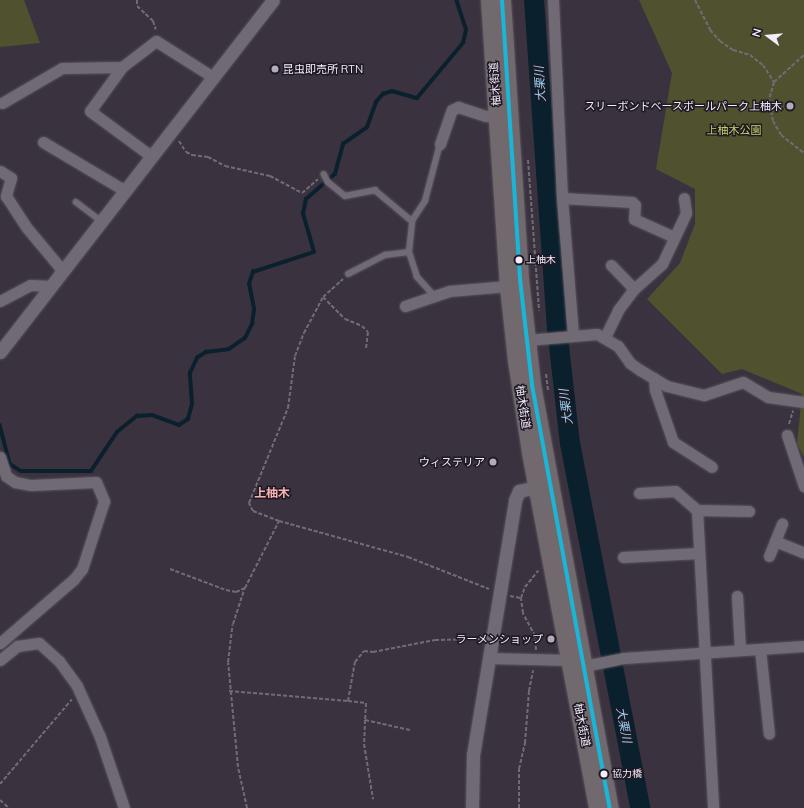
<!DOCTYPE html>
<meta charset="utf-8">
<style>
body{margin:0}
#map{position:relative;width:804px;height:808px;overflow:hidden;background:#3a333f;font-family:Mulish,"Noto Sans JP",sans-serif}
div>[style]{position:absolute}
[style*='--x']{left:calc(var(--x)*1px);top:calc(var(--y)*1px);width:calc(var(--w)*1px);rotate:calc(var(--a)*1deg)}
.green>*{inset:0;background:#50512f}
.stream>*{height:3.5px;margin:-1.75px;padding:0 1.75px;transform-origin:1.75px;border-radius:1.75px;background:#0b202d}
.river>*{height:20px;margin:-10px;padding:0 10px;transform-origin:10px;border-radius:10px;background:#0b202d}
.path>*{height:2px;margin-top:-1px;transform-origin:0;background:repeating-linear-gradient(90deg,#716b75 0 4px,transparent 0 6px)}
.roads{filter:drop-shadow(0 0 1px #58525d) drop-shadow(0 0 1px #58525d)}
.service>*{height:5.5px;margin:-2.75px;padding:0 2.75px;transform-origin:2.75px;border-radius:2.75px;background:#706a75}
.minor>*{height:11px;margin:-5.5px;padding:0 5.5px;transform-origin:5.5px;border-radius:5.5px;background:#706a75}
.tertiary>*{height:13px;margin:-6.5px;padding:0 6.5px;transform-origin:6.5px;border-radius:6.5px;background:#706a75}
.primary>*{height:17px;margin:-8.5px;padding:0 8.5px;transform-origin:8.5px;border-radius:8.5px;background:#71696d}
.bus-1>*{height:4px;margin:-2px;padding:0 2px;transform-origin:2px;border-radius:2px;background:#1ab6d8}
.dots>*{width:11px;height:11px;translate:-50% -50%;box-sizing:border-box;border:2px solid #1f1924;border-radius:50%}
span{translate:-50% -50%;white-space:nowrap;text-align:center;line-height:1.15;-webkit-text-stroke:3px #1f1924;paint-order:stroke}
.bus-label{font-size:10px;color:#f5ecfc}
.left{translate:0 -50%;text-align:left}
.poi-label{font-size:11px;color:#f5ecfc}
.right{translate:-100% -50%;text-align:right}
.street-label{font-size:11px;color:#f5ecfc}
.park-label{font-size:11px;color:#cad168}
.water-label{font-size:12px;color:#95cef2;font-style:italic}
.neighbourhood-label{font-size:12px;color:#f6b2b1;font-weight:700}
.north{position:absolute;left:748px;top:16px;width:40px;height:40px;-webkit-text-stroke:3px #1f1924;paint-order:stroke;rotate:286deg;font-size:11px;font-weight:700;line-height:16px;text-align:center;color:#f5ecfc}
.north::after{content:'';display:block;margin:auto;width:14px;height:18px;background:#f5ecfc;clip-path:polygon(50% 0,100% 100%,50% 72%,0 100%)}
</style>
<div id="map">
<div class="green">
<i style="clip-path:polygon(0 0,24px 0,40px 43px,0 47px)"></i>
<i style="clip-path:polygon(639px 0,804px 0,804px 457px,797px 444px,802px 394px,742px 369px,722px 374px,647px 299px,680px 263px,695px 224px,695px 189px,656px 169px,672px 73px)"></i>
</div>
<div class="stream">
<i style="--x:0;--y:425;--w:40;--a:75.6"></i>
<i style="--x:10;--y:464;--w:13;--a:32"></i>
<i style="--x:21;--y:471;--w:70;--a:0"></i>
<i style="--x:91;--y:471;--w:47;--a:-56.3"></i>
<i style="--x:117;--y:432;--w:26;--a:-39"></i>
<i style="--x:137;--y:416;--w:15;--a:-4"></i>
<i style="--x:152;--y:415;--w:29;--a:20"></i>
<i style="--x:179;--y:425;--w:11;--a:-34"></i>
<i style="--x:188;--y:419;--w:16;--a:-75"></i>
<i style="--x:192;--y:404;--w:31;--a:-94"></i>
<i style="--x:190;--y:373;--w:17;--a:-65"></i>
<i style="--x:197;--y:358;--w:11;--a:-34"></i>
<i style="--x:206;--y:352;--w:23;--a:-7"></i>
<i style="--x:229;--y:349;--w:19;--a:-35"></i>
<i style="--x:245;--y:338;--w:16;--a:-63"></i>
<i style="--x:252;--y:324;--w:15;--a:-82"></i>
<i style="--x:254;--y:309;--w:25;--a:-101"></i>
<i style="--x:249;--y:284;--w:13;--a:-72"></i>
<i style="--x:253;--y:272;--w:64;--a:-18.2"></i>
<i style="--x:314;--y:252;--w:40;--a:-106"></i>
<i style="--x:303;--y:214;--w:15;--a:-79"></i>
<i style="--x:306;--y:199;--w:38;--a:-41"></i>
<i style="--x:335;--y:174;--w:31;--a:-75"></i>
<i style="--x:343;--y:144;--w:29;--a:-35"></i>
<i style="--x:367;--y:127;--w:27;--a:-70"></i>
<i style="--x:376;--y:102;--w:11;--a:-49"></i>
<i style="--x:383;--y:94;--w:9;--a:-18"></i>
<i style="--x:392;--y:91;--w:26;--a:16"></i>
<i style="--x:417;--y:98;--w:72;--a:-50.1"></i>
<i style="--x:463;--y:43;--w:13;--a:-77"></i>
<i style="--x:466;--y:30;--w:32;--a:-108"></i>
</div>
<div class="river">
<i style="--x:534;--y:0;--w:329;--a:86"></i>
<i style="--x:557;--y:328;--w:116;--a:83.6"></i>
<i style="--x:570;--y:443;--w:372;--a:79.1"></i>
</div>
<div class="path">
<i style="--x:137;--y:0;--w:6;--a:90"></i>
<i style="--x:137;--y:6;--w:22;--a:43"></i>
<i style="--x:153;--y:21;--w:9;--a:72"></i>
<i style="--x:695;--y:0;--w:34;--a:63"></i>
<i style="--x:710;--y:30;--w:15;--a:48"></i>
<i style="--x:720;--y:41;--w:16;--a:35"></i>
<i style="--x:733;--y:50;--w:18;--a:16"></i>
<i style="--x:750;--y:55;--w:16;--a:38"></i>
<i style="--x:763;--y:65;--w:20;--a:57"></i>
<i style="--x:774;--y:82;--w:18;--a:106"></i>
<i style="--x:769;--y:99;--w:22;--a:80"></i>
<i style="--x:773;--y:121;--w:16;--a:60"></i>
<i style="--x:781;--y:135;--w:29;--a:38"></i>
<i style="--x:774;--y:82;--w:40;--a:-42"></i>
<i style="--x:179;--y:141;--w:13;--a:58"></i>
<i style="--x:186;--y:152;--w:7;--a:27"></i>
<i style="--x:192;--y:155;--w:16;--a:7"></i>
<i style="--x:208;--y:157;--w:19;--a:28"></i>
<i style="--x:225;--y:166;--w:46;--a:12.5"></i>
<i style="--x:270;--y:176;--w:36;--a:28"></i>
<i style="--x:302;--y:193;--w:21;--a:-41"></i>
<i style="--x:528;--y:160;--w:151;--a:85.8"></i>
<i style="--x:323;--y:297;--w:31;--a:45"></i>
<i style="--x:345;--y:319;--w:18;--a:22"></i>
<i style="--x:362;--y:326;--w:8;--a:45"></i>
<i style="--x:368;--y:332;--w:16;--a:97"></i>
<i style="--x:546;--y:374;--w:16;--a:83"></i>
<i style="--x:789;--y:424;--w:14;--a:-73"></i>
<i style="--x:279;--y:521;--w:28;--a:-159"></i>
<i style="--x:253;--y:511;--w:9;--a:-117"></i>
<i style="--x:249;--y:503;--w:103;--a:-67.7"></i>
<i style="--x:288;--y:408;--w:52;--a:-82.3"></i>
<i style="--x:295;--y:356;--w:25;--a:-69"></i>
<i style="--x:304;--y:333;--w:41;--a:-62.2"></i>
<i style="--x:323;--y:297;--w:27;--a:-42"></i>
<i style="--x:170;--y:569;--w:60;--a:20.6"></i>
<i style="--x:226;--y:590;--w:10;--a:11"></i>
<i style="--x:236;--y:592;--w:10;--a:-24"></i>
<i style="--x:510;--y:596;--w:11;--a:10"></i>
<i style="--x:536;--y:650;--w:14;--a:-94"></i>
<i style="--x:535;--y:636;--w:26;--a:-118"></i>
<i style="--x:523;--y:613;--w:15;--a:-98"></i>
<i style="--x:521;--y:598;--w:12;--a:-70"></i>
<i style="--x:525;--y:587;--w:21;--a:-51"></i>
<i style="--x:229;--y:691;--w:119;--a:4.8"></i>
<i style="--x:348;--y:701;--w:40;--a:-80"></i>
<i style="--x:355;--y:662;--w:14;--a:-51"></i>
<i style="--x:364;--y:651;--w:9;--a:6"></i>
<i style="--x:373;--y:652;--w:63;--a:-11"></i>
<i style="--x:435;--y:640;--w:45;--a:-1.3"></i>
<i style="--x:348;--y:701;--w:18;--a:6"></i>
<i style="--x:366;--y:703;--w:17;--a:93"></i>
<i style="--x:365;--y:720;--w:46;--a:12.5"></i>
<i style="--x:365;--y:720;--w:24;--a:92"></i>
<i style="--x:364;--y:744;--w:56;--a:80.7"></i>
<i style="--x:0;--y:784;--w:111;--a:-49.7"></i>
<i style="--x:0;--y:800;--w:12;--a:42"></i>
<i style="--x:247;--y:808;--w:42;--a:-102.4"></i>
<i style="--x:238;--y:767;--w:105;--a:-95.4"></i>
<i style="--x:228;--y:662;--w:38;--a:-83"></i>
<i style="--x:233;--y:624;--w:38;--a:-72"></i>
<i style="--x:245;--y:588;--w:75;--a:-63.1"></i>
<i style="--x:279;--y:521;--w:134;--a:15.6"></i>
<i style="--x:408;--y:557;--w:87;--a:21.6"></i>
<i style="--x:519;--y:808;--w:39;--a:-90"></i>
<i style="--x:519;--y:769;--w:27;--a:-77"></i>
<i style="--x:525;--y:743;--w:52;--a:-85.6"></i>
<i style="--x:529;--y:691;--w:21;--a:-79"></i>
</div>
<div class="roads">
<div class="service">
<i style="--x:324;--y:174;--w:9;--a:63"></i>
<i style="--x:328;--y:182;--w:22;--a:39"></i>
<i style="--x:345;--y:196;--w:31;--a:-11"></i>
<i style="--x:375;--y:190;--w:48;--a:40"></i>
<i style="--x:76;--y:202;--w:31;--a:37"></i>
<i style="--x:348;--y:274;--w:42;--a:-27.2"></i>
<i style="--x:385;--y:255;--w:24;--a:-7"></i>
<i style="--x:433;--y:295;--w:24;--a:-132"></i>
<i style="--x:417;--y:277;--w:26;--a:-108"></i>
<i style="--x:409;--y:252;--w:31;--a:-84"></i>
<i style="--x:412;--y:221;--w:24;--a:-57"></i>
<i style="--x:425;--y:201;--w:59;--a:-75.3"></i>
</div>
<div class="minor">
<i style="--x:553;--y:0;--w:198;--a:87.4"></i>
<i style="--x:562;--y:198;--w:138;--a:85.4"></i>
<i style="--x:122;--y:67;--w:54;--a:126"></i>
<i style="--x:90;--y:111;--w:76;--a:36.4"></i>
<i style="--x:2;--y:103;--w:69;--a:-30.3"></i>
<i style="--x:62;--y:68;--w:60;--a:-1"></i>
<i style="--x:122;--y:67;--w:43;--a:-37.4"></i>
<i style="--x:156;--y:41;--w:67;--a:32.3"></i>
<i style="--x:43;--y:142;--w:94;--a:30.7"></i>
<i style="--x:440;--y:144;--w:36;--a:-71"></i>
<i style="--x:452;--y:110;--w:7;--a:-27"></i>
<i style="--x:458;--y:107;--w:29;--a:18"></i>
<i style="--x:486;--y:116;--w:11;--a:0"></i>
<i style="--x:0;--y:171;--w:13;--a:32"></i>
<i style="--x:11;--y:178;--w:19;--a:106"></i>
<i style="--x:6;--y:196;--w:38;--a:57"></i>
<i style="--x:27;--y:228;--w:55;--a:50.2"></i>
<i style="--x:562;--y:198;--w:70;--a:3.3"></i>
<i style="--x:632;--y:202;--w:4;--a:45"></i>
<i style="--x:635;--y:205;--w:14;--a:94"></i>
<i style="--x:634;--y:219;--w:44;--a:24.2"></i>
<i style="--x:611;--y:265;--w:33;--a:46"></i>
<i style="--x:0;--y:301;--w:34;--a:-28"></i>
<i style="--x:30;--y:285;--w:20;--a:3"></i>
<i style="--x:405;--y:306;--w:46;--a:-18.8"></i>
<i style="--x:449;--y:291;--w:59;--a:-4.8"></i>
<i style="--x:605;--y:337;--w:30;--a:-64"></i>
<i style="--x:618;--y:310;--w:26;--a:-53"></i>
<i style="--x:634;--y:289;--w:38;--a:-42"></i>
<i style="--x:662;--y:264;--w:56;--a:-64.8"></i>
<i style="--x:686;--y:213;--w:15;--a:-98"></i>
<i style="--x:527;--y:340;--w:70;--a:-4.9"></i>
<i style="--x:597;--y:334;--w:24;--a:30"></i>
<i style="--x:618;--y:346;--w:21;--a:55"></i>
<i style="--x:630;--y:363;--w:12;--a:35"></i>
<i style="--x:640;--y:370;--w:31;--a:31"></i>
<i style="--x:667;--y:386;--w:38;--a:14"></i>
<i style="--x:704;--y:395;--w:41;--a:-18.4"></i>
<i style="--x:743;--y:382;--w:29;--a:31"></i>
<i style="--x:768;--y:397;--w:36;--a:8"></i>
<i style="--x:654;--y:378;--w:12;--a:85"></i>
<i style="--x:655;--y:390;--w:55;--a:70.9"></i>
<i style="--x:673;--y:442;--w:46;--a:32.7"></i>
<i style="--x:787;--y:435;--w:54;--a:71.6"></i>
<i style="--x:0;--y:457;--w:20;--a:72"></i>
<i style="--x:6;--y:476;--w:11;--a:34"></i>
<i style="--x:15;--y:482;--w:16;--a:11"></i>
<i style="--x:31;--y:485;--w:65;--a:-2.6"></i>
<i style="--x:96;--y:482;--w:21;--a:67"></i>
<i style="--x:104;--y:501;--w:71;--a:107.9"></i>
<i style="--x:82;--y:569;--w:13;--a:129"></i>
<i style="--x:74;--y:579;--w:98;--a:139.1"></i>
<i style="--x:639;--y:493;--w:36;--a:-3"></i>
<i style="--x:675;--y:491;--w:29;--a:41"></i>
<i style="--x:697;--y:510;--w:298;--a:86.9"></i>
<i style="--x:697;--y:510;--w:52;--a:1.1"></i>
<i style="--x:775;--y:541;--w:31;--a:22"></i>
<i style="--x:769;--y:556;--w:35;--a:-68"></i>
<i style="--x:623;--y:557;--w:76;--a:-3"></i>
<i style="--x:737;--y:596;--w:54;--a:86.8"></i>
<i style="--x:760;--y:649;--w:85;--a:84"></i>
<i style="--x:489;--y:658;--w:81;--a:1.4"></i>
<i style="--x:0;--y:660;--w:22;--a:-39"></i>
<i style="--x:17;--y:646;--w:22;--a:-8"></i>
<i style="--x:39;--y:643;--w:27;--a:42"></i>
<i style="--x:59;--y:661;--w:31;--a:54"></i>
<i style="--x:77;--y:686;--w:56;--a:65.7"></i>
<i style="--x:100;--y:737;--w:75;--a:71.3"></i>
<i style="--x:584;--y:666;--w:41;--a:-11.3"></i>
<i style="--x:624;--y:658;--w:180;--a:-3.8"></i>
</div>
<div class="tertiary">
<i style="--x:0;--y:352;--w:445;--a:-52.2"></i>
<i style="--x:472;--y:808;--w:53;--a:-88.9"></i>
<i style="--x:473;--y:755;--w:258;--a:-80.6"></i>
<i style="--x:515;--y:500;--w:10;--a:-66"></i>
<i style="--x:519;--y:491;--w:27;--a:-13"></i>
</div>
<div class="primary">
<i style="--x:489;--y:0;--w:287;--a:86.2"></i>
<i style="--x:508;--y:286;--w:74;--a:83.8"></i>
<i style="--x:516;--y:360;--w:93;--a:81.3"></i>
<i style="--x:530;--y:452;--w:362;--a:79.3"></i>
<i style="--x:502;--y:0;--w:280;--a:86.3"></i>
<i style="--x:520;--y:279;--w:107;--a:83.5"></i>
<i style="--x:532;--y:385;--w:430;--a:79.6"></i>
</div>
</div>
<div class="bus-1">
<i style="--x:502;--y:0;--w:280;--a:86.3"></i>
<i style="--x:520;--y:279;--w:107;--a:83.5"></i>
<i style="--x:532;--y:385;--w:430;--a:79.6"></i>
</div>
<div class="dots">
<i style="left:275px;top:69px;background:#b4abba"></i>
<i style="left:790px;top:106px;background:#b4abba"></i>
<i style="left:519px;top:260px;background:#f5ecfc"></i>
<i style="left:493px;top:462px;background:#b4abba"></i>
<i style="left:551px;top:639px;background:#b4abba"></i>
<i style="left:604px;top:774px;background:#f5ecfc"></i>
</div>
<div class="bus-label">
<span class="left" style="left:526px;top:260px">上柚木</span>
<span class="left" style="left:612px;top:774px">協力橋</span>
</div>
<div class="poi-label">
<span class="left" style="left:283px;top:69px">昆虫即売所 RTN</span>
<span class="right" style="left:782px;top:106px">スリーボンドベースボールパーク上柚木</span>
<span class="right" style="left:485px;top:462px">ウィステリア</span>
<span class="right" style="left:543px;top:639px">ラーメンショップ</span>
</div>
<div class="street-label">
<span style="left:495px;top:84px;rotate:-94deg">柚木街道</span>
<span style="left:523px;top:407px;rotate:81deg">柚木街道</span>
<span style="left:582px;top:725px;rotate:79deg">柚木街道</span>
</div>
<div class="park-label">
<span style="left:734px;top:130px">上柚木公園</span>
</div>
<div class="water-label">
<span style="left:540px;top:84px;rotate:-94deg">大栗川</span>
<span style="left:566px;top:407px;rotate:-97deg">大栗川</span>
<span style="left:624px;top:725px;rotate:79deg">大栗川</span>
</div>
<div class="neighbourhood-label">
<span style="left:272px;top:493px">上柚木</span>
</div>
<div class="north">N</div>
</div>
